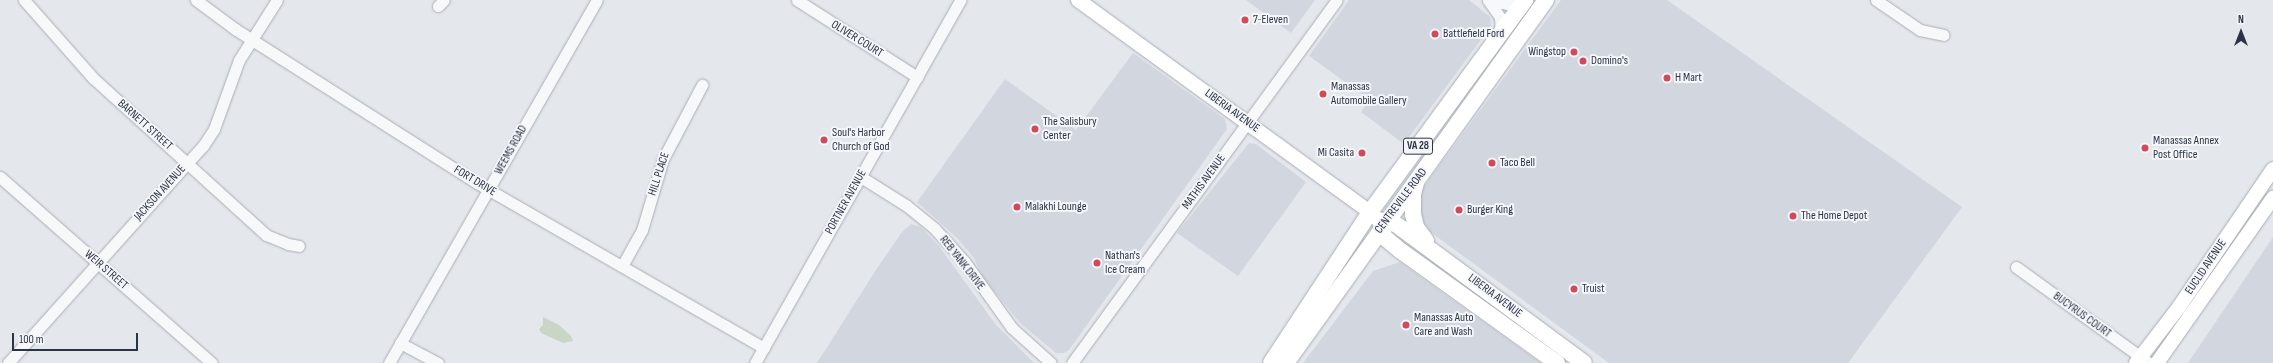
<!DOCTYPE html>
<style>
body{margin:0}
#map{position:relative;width:2273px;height:363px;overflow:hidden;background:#e4e7ec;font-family:"Sofia Sans Condensed",sans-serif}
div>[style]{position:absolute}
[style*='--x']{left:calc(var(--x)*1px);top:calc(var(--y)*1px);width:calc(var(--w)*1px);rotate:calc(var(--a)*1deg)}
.built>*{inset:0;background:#d2d6de}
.green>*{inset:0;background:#c9d6c5}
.roads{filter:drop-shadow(0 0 1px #a9aeb7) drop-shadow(0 0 1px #a9aeb7)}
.minor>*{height:11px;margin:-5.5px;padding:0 5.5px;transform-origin:5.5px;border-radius:5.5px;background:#f7f8fa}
.major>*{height:14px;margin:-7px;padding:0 7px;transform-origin:7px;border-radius:7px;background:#fff}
.highway>*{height:16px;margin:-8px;padding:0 8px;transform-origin:8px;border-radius:8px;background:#fff}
.dots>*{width:11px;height:11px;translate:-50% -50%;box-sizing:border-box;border:2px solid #f4f6f9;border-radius:50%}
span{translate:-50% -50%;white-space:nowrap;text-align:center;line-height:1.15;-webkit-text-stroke:4px #f4f6f9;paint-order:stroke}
.shield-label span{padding:1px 3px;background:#f4f6f9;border:1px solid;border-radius:3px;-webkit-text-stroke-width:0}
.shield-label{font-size:11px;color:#2b3445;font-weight:700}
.poi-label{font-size:12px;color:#2b3445}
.left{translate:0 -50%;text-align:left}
.right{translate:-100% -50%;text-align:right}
.street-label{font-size:12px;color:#2b3445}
.north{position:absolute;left:2221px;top:12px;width:40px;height:40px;-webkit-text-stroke:3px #f4f6f9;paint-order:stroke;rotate:0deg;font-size:11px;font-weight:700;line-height:16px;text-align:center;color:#2b3445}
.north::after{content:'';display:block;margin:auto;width:14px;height:18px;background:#2b3445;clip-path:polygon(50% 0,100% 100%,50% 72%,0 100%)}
.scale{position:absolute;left:12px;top:333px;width:126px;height:18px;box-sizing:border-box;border:2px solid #2b3445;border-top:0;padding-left:5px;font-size:12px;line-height:14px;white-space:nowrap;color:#2b3445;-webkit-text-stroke:3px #f4f6f9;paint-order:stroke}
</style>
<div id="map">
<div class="built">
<i style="clip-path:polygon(1246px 0,1315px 0,1291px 33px)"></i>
<i style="clip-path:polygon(1349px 0,1469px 0,1490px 17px,1491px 26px,1404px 144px,1361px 112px,1370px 100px,1309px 56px)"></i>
<i style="clip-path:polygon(1561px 0,1667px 0,1962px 207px,1848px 363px,1609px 363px,1425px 228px,1420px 219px,1420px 192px)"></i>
<i style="clip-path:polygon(1133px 53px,1225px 119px,1227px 129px,1069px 350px,1064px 353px,1056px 353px,1020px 323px,982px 276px,974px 258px,957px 238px,917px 202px,1005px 79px,1076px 130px)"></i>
<i style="clip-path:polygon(1249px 143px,1256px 144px,1306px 182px,1238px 276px,1177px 233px)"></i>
<i style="clip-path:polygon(911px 224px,921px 227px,939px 246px,996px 325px,1034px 363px,817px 363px,874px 273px,902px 232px)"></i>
<i style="clip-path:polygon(2273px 237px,2273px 363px,2188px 363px)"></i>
<i style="clip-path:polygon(1400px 262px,1461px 306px,1541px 363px,1303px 363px,1373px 271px)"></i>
</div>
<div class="green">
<i style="clip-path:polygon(543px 317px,559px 325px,571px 336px,573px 341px,563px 343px,541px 333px,539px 329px,543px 325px)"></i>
</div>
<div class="roads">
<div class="minor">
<i style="--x:24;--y:0;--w:104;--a:48.5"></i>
<i style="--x:93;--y:78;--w:234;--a:42.2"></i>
<i style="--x:266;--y:235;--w:24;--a:22"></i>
<i style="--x:288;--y:244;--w:11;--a:10"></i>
<i style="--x:196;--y:0;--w:49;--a:36.6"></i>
<i style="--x:235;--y:29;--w:287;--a:32.5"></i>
<i style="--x:477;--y:183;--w:331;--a:29.9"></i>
<i style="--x:797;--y:0;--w:143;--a:32.7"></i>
<i style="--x:1488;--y:0;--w:21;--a:55"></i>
<i style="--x:1500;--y:17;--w:17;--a:87"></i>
<i style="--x:1876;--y:0;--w:53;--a:34.3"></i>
<i style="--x:1920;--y:30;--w:24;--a:12"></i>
<i style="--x:1490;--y:1;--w:17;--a:10"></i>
<i style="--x:1507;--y:4;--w:11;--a:-22"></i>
<i style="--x:438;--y:6;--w:8;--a:-45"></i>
<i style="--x:0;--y:177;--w:282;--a:41.3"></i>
<i style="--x:861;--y:177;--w:54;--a:32.2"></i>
<i style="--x:907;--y:206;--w:36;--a:39"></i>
<i style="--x:935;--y:229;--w:43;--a:47.8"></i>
<i style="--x:964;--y:261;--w:82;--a:54.4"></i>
<i style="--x:1012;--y:328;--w:52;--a:41.9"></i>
<i style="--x:622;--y:266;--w:41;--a:-60.9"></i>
<i style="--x:642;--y:230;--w:74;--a:-73.5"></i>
<i style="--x:663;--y:159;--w:84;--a:-62.2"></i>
<i style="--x:2016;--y:267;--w:164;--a:35.8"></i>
<i style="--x:400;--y:343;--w:43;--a:27.8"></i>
<i style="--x:8;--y:363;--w:292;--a:-48.1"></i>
<i style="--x:203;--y:146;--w:20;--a:-57"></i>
<i style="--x:214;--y:129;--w:73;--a:-70.1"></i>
<i style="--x:239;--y:60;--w:71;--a:-57.7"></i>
<i style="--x:389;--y:363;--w:418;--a:-60.2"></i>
<i style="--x:755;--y:363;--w:417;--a:-60.5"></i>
<i style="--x:1072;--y:363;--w:449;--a:-53.9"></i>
</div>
<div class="major">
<i style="--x:1078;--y:0;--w:361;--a:36"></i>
<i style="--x:2136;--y:363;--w:71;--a:-52.5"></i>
<i style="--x:2179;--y:307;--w:167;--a:-55.7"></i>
<i style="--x:2157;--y:363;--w:202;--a:-54.9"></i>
</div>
<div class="highway">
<i style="--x:1416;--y:183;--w:11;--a:105"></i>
<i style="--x:1413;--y:194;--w:20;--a:90"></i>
<i style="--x:1413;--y:214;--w:13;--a:77"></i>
<i style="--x:1416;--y:227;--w:17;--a:54"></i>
<i style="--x:1379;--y:220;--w:6;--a:45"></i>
<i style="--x:1383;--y:224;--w:11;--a:-5"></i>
<i style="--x:1394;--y:223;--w:9;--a:36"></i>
<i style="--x:1401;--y:228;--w:227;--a:36.4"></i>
<i style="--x:1383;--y:224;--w:12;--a:90"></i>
<i style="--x:1383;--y:236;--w:23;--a:40"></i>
<i style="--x:1401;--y:251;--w:192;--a:35.7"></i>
<i style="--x:1271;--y:363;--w:181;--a:-56.7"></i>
<i style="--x:1370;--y:212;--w:263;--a:-53.8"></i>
<i style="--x:1286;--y:363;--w:447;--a:-54.4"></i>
</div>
</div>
<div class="dots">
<i style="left:1245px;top:20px;background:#d1495b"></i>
<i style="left:1435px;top:34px;background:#d1495b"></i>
<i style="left:1574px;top:52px;background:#d1495b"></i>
<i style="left:1583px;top:61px;background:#d1495b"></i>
<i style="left:1667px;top:78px;background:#d1495b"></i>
<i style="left:1323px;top:94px;background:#d1495b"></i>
<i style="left:1035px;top:129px;background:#d1495b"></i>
<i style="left:824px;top:140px;background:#d1495b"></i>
<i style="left:2145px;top:148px;background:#d1495b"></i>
<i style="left:1362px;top:153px;background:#d1495b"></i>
<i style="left:1492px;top:163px;background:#d1495b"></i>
<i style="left:1017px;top:207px;background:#d1495b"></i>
<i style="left:1459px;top:210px;background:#d1495b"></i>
<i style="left:1793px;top:216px;background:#d1495b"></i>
<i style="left:1097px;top:263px;background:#d1495b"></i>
<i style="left:1574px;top:289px;background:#d1495b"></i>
<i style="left:1406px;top:325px;background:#d1495b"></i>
</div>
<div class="shield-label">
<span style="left:1418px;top:146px">VA 28</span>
</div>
<div class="poi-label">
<span class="left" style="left:1253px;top:20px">7-Eleven</span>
<span class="left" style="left:1443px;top:34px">Battlefield Ford</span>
<span class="right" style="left:1566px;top:52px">Wingstop</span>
<span class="left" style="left:1591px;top:61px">Domino's</span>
<span class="left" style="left:1675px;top:78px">H Mart</span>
<span class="left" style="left:1331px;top:94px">Manassas<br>Automobile Gallery</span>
<span class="left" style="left:1043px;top:129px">The Salisbury<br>Center</span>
<span class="left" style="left:832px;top:140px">Soul's Harbor<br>Church of God</span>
<span class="left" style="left:2153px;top:148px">Manassas Annex<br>Post Office</span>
<span class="right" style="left:1354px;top:153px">Mi Casita</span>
<span class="left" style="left:1500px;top:163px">Taco Bell</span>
<span class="left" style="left:1025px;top:207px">Malakhi Lounge</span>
<span class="left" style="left:1467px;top:210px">Burger King</span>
<span class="left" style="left:1801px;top:216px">The Home Depot</span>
<span class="left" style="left:1105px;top:263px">Nathan's<br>Ice Cream</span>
<span class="left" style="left:1582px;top:289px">Truist</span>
<span class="left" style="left:1414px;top:325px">Manassas Auto<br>Care and Wash</span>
</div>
<div class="street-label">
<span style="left:857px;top:39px;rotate:32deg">OLIVER COURT</span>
<span style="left:1232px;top:111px;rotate:36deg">LIBERIA AVENUE</span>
<span style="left:145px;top:125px;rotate:42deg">BARNETT STREET</span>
<span style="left:511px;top:150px;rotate:-61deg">WEEMS ROAD</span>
<span style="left:659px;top:174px;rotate:-72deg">HILL PLACE</span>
<span style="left:475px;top:181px;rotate:31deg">FORT DRIVE</span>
<span style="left:1204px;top:182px;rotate:-54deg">MATHIS AVENUE</span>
<span style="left:160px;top:193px;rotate:-48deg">JACKSON AVENUE</span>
<span style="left:1401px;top:201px;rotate:-53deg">CENTREVILLE ROAD</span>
<span style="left:846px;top:202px;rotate:-61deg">PORTNER AVENUE</span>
<span style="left:962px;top:263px;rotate:52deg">REB YANK DRIVE</span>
<span style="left:2206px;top:267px;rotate:-56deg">EUCLID AVENUE</span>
<span style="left:106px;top:270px;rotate:41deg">WEIR STREET</span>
<span style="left:1495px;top:296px;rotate:37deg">LIBERIA AVENUE</span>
<span style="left:2082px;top:315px;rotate:36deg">BUCYRUS COURT</span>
</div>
<div class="north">N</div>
<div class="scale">100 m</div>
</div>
